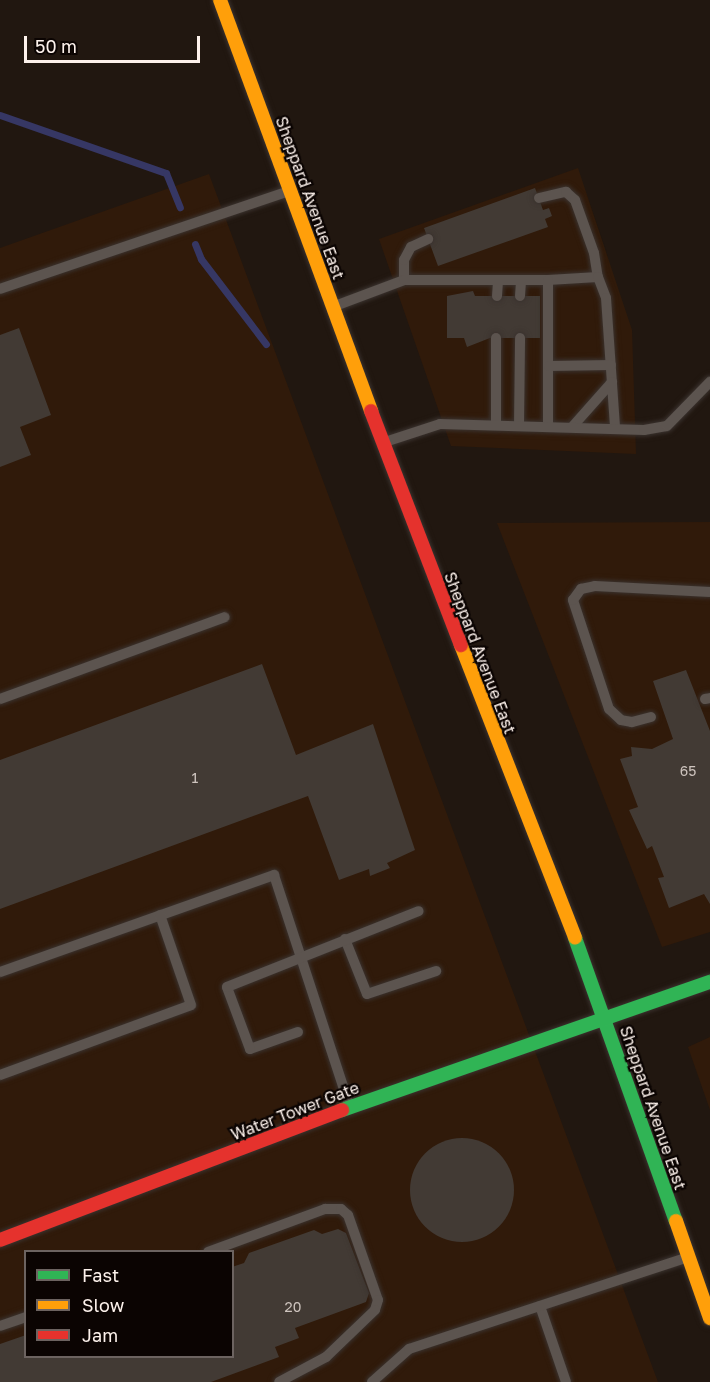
<!DOCTYPE html>
<style>
body{margin:0}
#map{position:relative;width:710px;height:1382px;overflow:hidden;background:#211710;font-family:"Golos Text",sans-serif}
div>[style]{position:absolute}
[style*='--x']{left:calc(var(--x)*1px);top:calc(var(--y)*1px);width:calc(var(--w)*1px);rotate:calc(var(--a)*1deg)}
.built>*{inset:0;background:#301a0a}
.stream>*{height:7px;margin:-3.5px;padding:0 3.5px;transform-origin:3.5px;border-radius:3.5px;background:#363764}
.building>*{inset:0;background:#423a34}
.round{border-radius:50%}
.roads{filter:drop-shadow(0 0 2px #3a322e) drop-shadow(0 0 2px #3a322e)}
.lane>*{height:10px;margin:-5px;padding:0 5px;transform-origin:5px;border-radius:5px;background:#5c544f}
.fast>*{height:14px;margin:-7px;padding:0 7px;transform-origin:7px;border-radius:7px;background:#30b455}
.slow>*{height:14px;margin:-7px;padding:0 7px;transform-origin:7px;border-radius:7px;background:#ff9f0a}
.jam>*{height:14px;margin:-7px;padding:0 7px;transform-origin:7px;border-radius:7px;background:#e5322d}
span{translate:-50% -50%;white-space:nowrap;text-align:center;line-height:1.15;-webkit-text-stroke:4.5px #0b0402;paint-order:stroke}
.number-label{font-size:14px;color:#cec4be}
.number-label span{-webkit-text-stroke-width:0}
.street-label{font-size:16px;color:#fdf2ec}
.legend{position:absolute;left:24px;top:1250px;width:210px;height:108px;box-sizing:border-box;background:#0b0402;border:2px solid #6c6360;margin:0;padding:8px 10px;list-style:none;font-size:18px;color:#fdf2ec}
.legend li{display:flex;align-items:center;gap:12px;height:30px}
.legend b{width:30px;border:2px solid #6c6360}
.scale{position:absolute;left:24px;top:36px;width:176px;height:27px;box-sizing:border-box;border:3px solid #fdf2ec;border-top:0;padding-left:8px;font-size:18px;line-height:21px;white-space:nowrap;color:#fdf2ec;-webkit-text-stroke:4px #0b0402;paint-order:stroke}
</style>
<div id="map">
<div class="built">
<i style="clip-path:polygon(578px 168px,632px 330px,636px 454px,451px 446px,379px 239px)"></i>
<i style="clip-path:polygon(evenodd,209px 174px,658px 1382px,0 1382px,0 248px,209px 174px,26px 1252px,232px 1252px,232px 1356px,26px 1356px,26px 1252px)"></i>
<i style="clip-path:polygon(710px 522px,710px 932px,662px 947px,497px 523px)"></i>
<i style="clip-path:polygon(710px 1037px,710px 1110px,688px 1047px)"></i>
</div>
<div class="stream">
<i style="--x:0;--y:115;--w:176;--a:19.3"></i>
<i style="--x:166;--y:173;--w:37;--a:68"></i>
<i style="--x:195;--y:244;--w:16;--a:68"></i>
<i style="--x:201;--y:259;--w:107;--a:52.6"></i>
</div>
<div class="building">
<i style="clip-path:polygon(535px 188px,543px 210px,549px 208px,552px 216px,545px 219px,548px 227px,438px 266px,424px 228px)"></i>
<i style="clip-path:polygon(473px 291px,475px 296px,540px 296px,540px 338px,490px 338px,467px 347px,464px 338px,447px 338px,447px 296px)"></i>
<i style="clip-path:polygon(19px 328px,51px 415px,20px 427px,31px 455px,0 467px,0 335px)"></i>
<i style="clip-path:polygon(262px 664px,296px 755px,373px 724px,415px 850px,387px 863px,390px 868px,370px 876px,369px 869px,339px 880px,308px 796px,0 909px,0 760px)"></i>
<i style="clip-path:polygon(686px 670px,710px 731px,710px 904px,704px 894px,669px 908px,658px 878px,664px 877px,652px 846px,647px 849px,629px 810px,638px 807px,620px 759px,632px 756px,631px 747px,652px 749px,673px 739px,653px 681px)"></i>
<i class="round" style="left:410px;top:1138px;width:104px;height:104px"></i>
<i style="clip-path:polygon(338px 1229px,346px 1233px,362px 1275px,369px 1293px,366px 1302px,295px 1328px,299px 1338px,275px 1347px,279px 1357px,211px 1382px,0 1382px,0 1344px,26px 1335px,26px 1356px,232px 1356px,232px 1267px,244px 1263px,249px 1253px,314px 1230px,322px 1234px)"></i>
</div>
<div class="roads">
<div class="lane">
<i style="--x:539;--y:198;--w:28;--a:-13"></i>
<i style="--x:566;--y:192;--w:12;--a:42"></i>
<i style="--x:575;--y:200;--w:56;--a:70.3"></i>
<i style="--x:594;--y:253;--w:24;--a:81"></i>
<i style="--x:404;--y:280;--w:20;--a:-90"></i>
<i style="--x:404;--y:260;--w:15;--a:-62"></i>
<i style="--x:411;--y:247;--w:19;--a:-25"></i>
<i style="--x:548;--y:280;--w:50;--a:-3.4"></i>
<i style="--x:598;--y:277;--w:22;--a:69"></i>
<i style="--x:606;--y:298;--w:129;--a:86"></i>
<i style="--x:0;--y:289;--w:305;--a:-18.7"></i>
<i style="--x:497;--y:296;--w:16;--a:-86"></i>
<i style="--x:520;--y:296;--w:16;--a:-86"></i>
<i style="--x:335;--y:306;--w:74;--a:-20.6"></i>
<i style="--x:404;--y:280;--w:144;--a:0"></i>
<i style="--x:548;--y:280;--w:146;--a:90"></i>
<i style="--x:549;--y:366;--w:62;--a:-0.9"></i>
<i style="--x:496;--y:425;--w:87;--a:-90"></i>
<i style="--x:519;--y:425;--w:87;--a:-89.3"></i>
<i style="--x:573;--y:426;--w:59;--a:-48.4"></i>
<i style="--x:385;--y:442;--w:58;--a:-18.1"></i>
<i style="--x:440;--y:424;--w:204;--a:1.7"></i>
<i style="--x:644;--y:430;--w:23;--a:-10"></i>
<i style="--x:667;--y:426;--w:62;--a:-45.7"></i>
<i style="--x:0;--y:699;--w:239;--a:-20"></i>
<i style="--x:705;--y:699;--w:5;--a:-11"></i>
<i style="--x:651;--y:717;--w:20;--a:165"></i>
<i style="--x:632;--y:722;--w:11;--a:-170"></i>
<i style="--x:621;--y:720;--w:16;--a:-137"></i>
<i style="--x:609;--y:709;--w:115;--a:-108.3"></i>
<i style="--x:573;--y:600;--w:14;--a:-54"></i>
<i style="--x:581;--y:589;--w:14;--a:-12"></i>
<i style="--x:595;--y:586;--w:115;--a:3"></i>
<i style="--x:345;--y:939;--w:59;--a:68.2"></i>
<i style="--x:367;--y:994;--w:73;--a:-18.4"></i>
<i style="--x:0;--y:972;--w:291;--a:-19.5"></i>
<i style="--x:274;--y:875;--w:241;--a:71.9"></i>
<i style="--x:298;--y:1032;--w:51;--a:160.5"></i>
<i style="--x:250;--y:1049;--w:66;--a:-110.4"></i>
<i style="--x:227;--y:987;--w:206;--a:-21.6"></i>
<i style="--x:0;--y:1075;--w:203;--a:-20.1"></i>
<i style="--x:191;--y:1005;--w:95;--a:-109"></i>
<i style="--x:208;--y:1252;--w:125;--a:-20.2"></i>
<i style="--x:325;--y:1209;--w:16;--a:0"></i>
<i style="--x:341;--y:1209;--w:9;--a:41"></i>
<i style="--x:348;--y:1215;--w:90;--a:70.6"></i>
<i style="--x:378;--y:1300;--w:10;--a:107"></i>
<i style="--x:375;--y:1310;--w:68;--a:136.2"></i>
<i style="--x:326;--y:1357;--w:53;--a:152"></i>
<i style="--x:540;--y:1306;--w:80;--a:71.1"></i>
<i style="--x:0;--y:1326;--w:28;--a:-19"></i>
<i style="--x:372;--y:1382;--w:50;--a:-41.7"></i>
<i style="--x:409;--y:1349;--w:291;--a:-18.2"></i>
</div>
<div class="fast">
<i style="--x:575;--y:938;--w:300;--a:70.4"></i>
<i style="--x:342;--y:1110;--w:390;--a:-19.2"></i>
</div>
<div class="slow">
<i style="--x:220;--y:0;--w:438;--a:69.8"></i>
<i style="--x:461;--y:645;--w:314;--a:68.7"></i>
<i style="--x:676;--y:1221;--w:103;--a:70.7"></i>
</div>
<div class="jam">
<i style="--x:371;--y:411;--w:251;--a:69"></i>
<i style="--x:0;--y:1240;--w:366;--a:-20.8"></i>
</div>
</div>
<div class="number-label">
<span style="left:688px;top:771px">65</span>
<span style="left:195px;top:778px">1</span>
<span style="left:293px;top:1307px">20</span>
</div>
<div class="street-label">
<span style="left:310px;top:198px;rotate:70deg">Sheppard Avenue East</span>
<span style="left:480px;top:653px;rotate:69deg">Sheppard Avenue East</span>
<span style="left:653px;top:1108px;rotate:71deg">Sheppard Avenue East</span>
<span style="left:295px;top:1111px;rotate:-21deg">Water Tower Gate</span>
</div>
<ul class="legend">
<li><b style="height:8px;background:#30b455"></b>Fast</li>
<li><b style="height:8px;background:#ff9f0a"></b>Slow</li>
<li><b style="height:8px;background:#e5322d"></b>Jam</li>
</ul>
<div class="scale">50 m</div>
</div>
